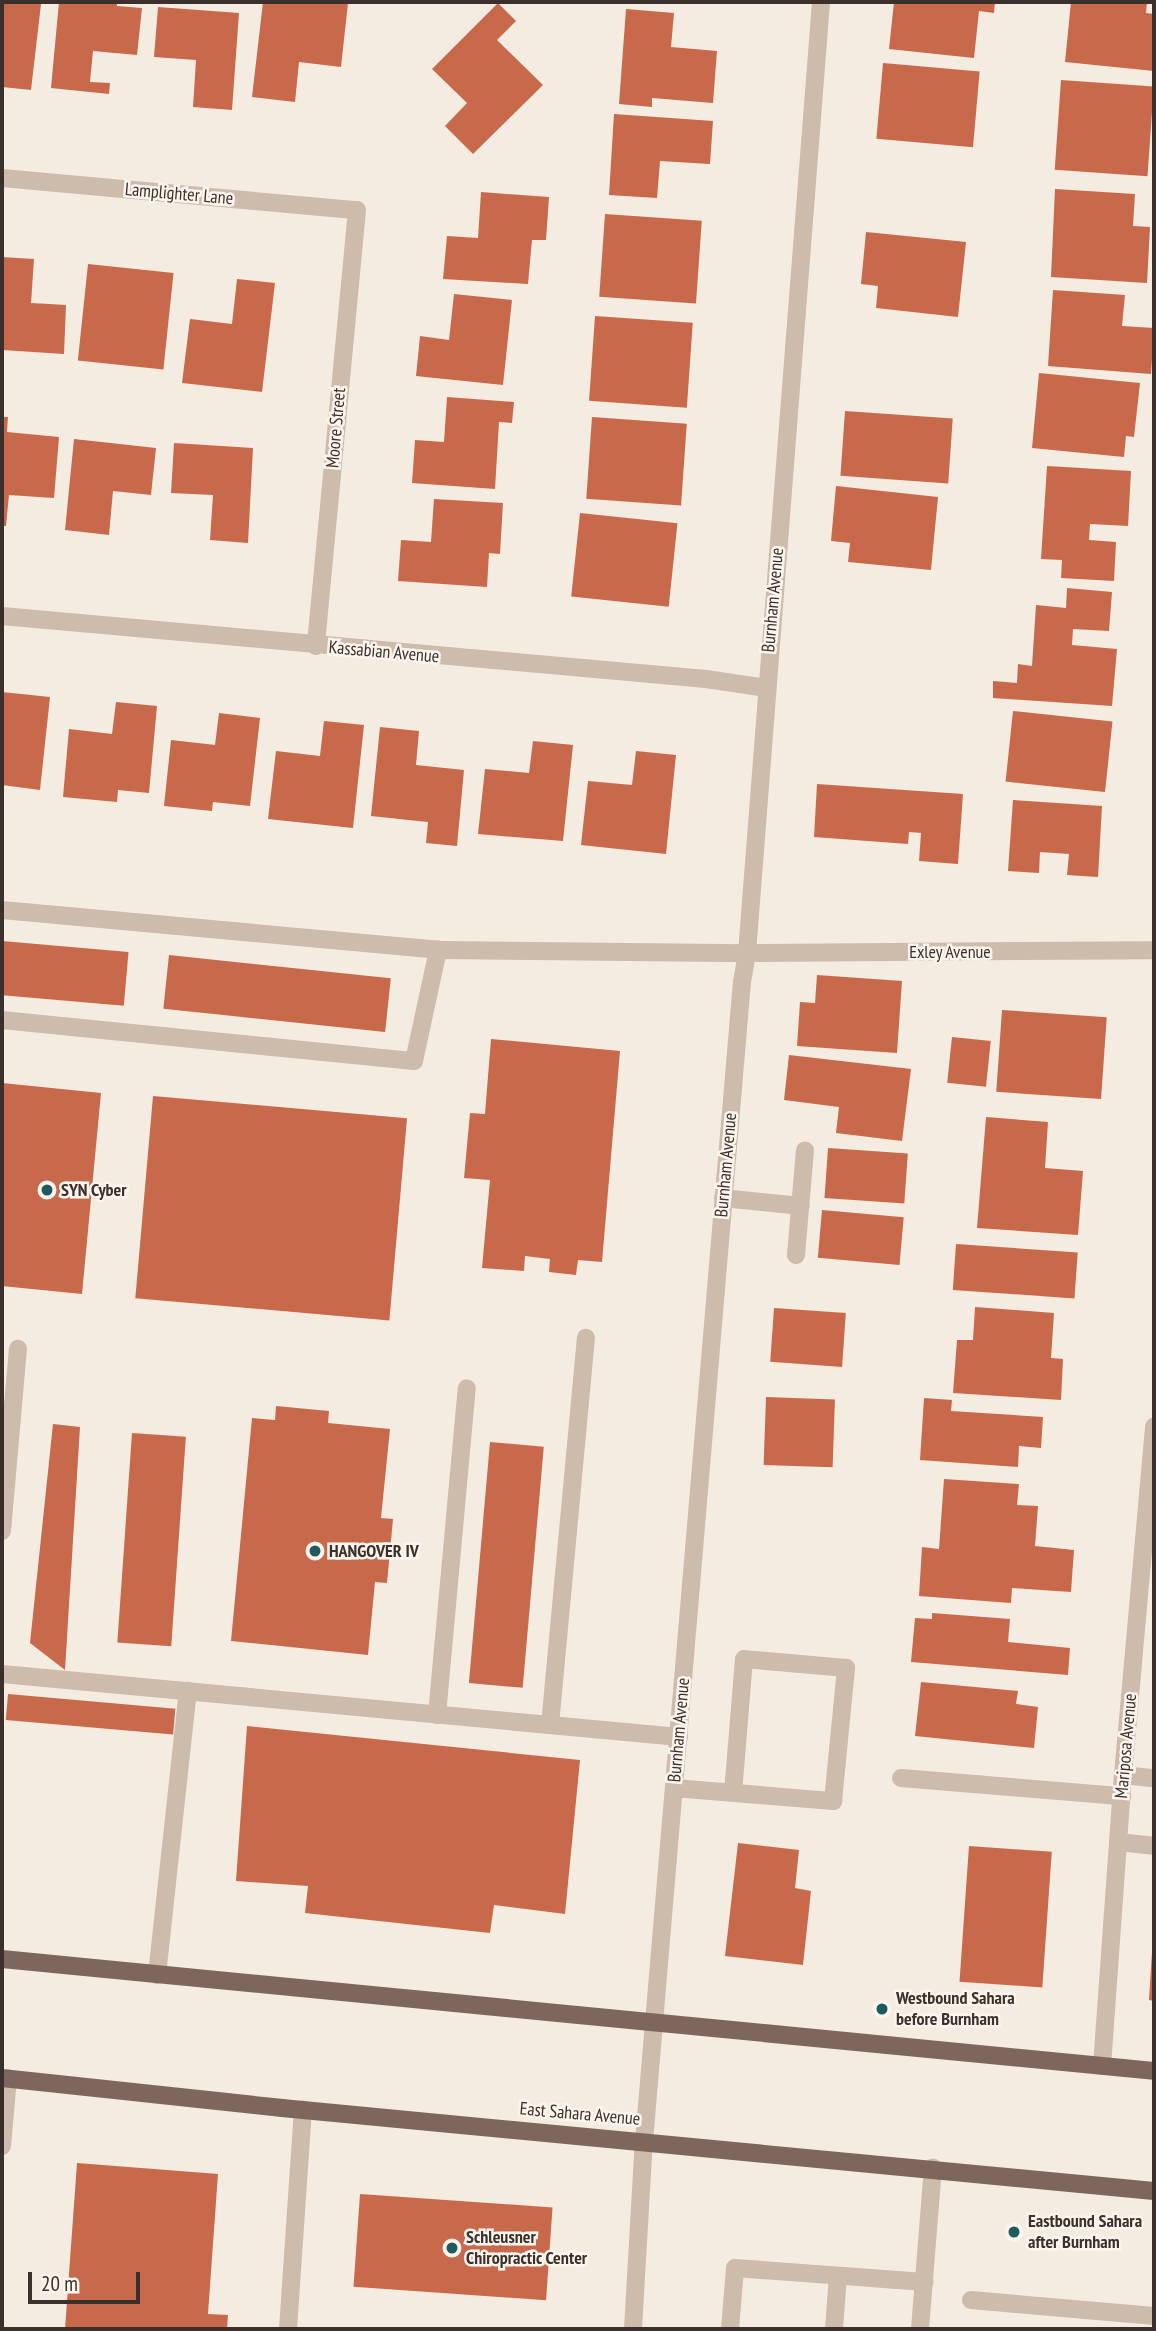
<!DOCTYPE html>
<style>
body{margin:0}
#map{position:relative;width:1156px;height:2331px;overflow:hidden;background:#f4ebe1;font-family:"PT Sans Narrow",sans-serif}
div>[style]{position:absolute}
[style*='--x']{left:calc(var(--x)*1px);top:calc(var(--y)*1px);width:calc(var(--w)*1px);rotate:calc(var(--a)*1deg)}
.building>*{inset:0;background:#c8694b;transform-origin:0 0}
.service>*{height:18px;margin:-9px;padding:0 9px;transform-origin:9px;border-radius:9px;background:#cdbbac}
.minor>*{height:18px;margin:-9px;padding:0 9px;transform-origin:9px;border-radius:9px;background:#cdbbac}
.tertiary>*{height:18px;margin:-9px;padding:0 9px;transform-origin:9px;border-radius:9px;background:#cdbbac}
.primary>*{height:18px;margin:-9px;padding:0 9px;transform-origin:9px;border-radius:9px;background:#7d675c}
.dots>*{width:19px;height:19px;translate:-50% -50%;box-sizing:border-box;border:4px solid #fbf5ee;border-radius:50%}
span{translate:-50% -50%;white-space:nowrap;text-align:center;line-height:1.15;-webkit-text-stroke:5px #fbf5ee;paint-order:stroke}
.street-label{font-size:18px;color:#3b302b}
.poi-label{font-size:18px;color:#3b302b;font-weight:700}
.left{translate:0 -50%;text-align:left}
.frame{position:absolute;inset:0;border:4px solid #3b302b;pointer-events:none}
.scale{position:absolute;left:28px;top:2272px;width:112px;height:32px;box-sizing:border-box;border:4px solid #3b302b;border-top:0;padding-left:9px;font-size:21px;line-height:24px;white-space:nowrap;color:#3b302b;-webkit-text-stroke:5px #fbf5ee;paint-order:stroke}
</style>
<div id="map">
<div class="building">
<i style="clip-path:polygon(2px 2px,41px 4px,31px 90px,2px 87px)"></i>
<i style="clip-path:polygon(59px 2px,117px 2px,117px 6px,142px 8px,137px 55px,93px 51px,90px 82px,110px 83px,109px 94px,51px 88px)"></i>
<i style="clip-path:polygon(263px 2px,348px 3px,341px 67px,299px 62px,295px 102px,252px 97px)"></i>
<i style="clip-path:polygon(894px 2px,995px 2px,994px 13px,979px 11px,974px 58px,889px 49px)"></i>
<i style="clip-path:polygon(1071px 2px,1147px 2px,1146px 13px,1154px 14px,1154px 71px,1065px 62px)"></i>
<i style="clip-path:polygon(498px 3px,516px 21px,497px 40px,543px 85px,473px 154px,445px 126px,467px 103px,432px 69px)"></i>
<i style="clip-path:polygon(158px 7px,239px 13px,232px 110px,193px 107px,196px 60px,154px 57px)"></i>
<i style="clip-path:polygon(626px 9px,674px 13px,671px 47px,717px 51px,713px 103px,652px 98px,652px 107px,619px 104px)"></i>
<i style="left:883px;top:63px;width:97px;height:76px;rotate:5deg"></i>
<i style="left:1061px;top:80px;width:93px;height:90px;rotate:4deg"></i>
<i style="clip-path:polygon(614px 114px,713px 121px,710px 164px,660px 161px,657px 198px,609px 195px)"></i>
<i style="clip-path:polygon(1055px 189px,1135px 194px,1133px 226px,1150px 227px,1147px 283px,1051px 277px)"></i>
<i style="clip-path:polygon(481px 192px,549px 197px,546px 240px,532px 240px,528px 284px,443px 279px,447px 236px,478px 238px)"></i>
<i style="left:605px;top:214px;width:97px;height:83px;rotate:4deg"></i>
<i style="clip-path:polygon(866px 232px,966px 242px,958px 317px,876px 308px,878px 286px,861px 284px)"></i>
<i style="clip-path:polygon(2px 257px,34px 259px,31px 303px,66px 305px,64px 354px,2px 350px)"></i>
<i style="left:88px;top:264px;width:86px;height:97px;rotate:6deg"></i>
<i style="clip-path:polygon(237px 279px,275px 283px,262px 392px,182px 383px,190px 319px,232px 324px)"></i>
<i style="clip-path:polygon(1053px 290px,1125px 295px,1122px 326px,1154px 328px,1151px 374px,1048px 366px)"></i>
<i style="clip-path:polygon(454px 294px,512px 300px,503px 385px,416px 376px,420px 336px,449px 340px)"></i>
<i style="left:595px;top:316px;width:98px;height:85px;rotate:4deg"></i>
<i style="clip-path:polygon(1039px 373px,1140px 383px,1134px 437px,1126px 436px,1124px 457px,1032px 448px)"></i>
<i style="clip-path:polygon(447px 397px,514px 402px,512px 423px,499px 422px,495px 489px,412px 483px,415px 440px,444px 442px)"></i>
<i style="left:845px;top:411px;width:108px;height:65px;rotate:4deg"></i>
<i style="clip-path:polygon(2px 417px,8px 417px,7px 432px,59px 437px,54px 498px,9px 495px,6px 526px,2px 526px)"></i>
<i style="left:592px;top:417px;width:95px;height:82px;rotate:4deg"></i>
<i style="clip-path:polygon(74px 439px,156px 448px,151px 495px,113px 491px,109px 535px,65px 530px)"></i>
<i style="clip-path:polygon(174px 443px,253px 448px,248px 543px,210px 540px,213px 495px,171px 493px)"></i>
<i style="clip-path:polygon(1047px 466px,1131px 471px,1128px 526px,1090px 524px,1089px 540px,1116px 542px,1114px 581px,1061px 578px,1062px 560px,1041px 559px)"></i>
<i style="clip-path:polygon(836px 486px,938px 497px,931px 570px,848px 562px,850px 543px,831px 541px)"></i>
<i style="clip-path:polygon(434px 499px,503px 503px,500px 554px,489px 553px,487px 587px,398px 581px,401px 540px,431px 542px)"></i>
<i style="left:580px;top:513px;width:98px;height:84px;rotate:6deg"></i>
<i style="clip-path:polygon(1067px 588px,1112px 592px,1109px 631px,1073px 629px,1072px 645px,1117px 649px,1112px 706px,993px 698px,993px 681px,1017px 683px,1018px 664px,1032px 666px,1036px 605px,1066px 608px)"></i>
<i style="clip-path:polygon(2px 692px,50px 697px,40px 790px,2px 785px)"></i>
<i style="clip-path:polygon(116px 702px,157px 706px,149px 793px,118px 790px,117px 802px,63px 797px,69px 729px,112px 734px)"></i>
<i style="left:1013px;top:711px;width:100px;height:71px;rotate:6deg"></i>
<i style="clip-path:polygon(219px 713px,260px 718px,250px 806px,213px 802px,212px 811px,164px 806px,171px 740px,215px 745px)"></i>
<i style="clip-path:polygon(324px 721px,364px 725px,353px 828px,268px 819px,276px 751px,320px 756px)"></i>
<i style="clip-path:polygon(380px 727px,419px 731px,416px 765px,464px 770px,457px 846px,426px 843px,428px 822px,371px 816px)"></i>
<i style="clip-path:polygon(533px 741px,573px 745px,563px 841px,478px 834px,485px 769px,529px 773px)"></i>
<i style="clip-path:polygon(636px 751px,676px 755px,666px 854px,581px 845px,588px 781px,632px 785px)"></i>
<i style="clip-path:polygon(817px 784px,963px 794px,958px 864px,919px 861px,921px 833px,909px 832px,908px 844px,814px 837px)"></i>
<i style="clip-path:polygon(1013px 800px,1102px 806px,1098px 877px,1067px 875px,1069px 854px,1040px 852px,1039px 873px,1008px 871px)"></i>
<i style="left:2px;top:941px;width:127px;height:54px;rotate:5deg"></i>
<i style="left:169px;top:955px;width:223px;height:54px;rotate:6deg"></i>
<i style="clip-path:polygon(817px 975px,902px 981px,897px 1053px,797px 1046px,800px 1002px,815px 1003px)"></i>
<i style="left:1002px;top:1010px;width:105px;height:82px;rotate:4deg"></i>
<i style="left:952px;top:1037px;width:39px;height:46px;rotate:6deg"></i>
<i style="clip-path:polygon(491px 1039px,620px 1051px,602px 1262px,578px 1260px,576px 1275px,549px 1272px,550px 1259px,525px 1256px,524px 1271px,482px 1268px,490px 1180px,464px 1178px,470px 1113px,485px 1114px)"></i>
<i style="clip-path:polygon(789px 1055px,911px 1069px,902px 1141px,836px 1133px,839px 1107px,784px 1100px)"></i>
<i style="clip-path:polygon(2px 1083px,101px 1093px,82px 1294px,2px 1286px)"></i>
<i style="left:153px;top:1096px;width:255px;height:203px;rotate:5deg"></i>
<i style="clip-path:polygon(986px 1117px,1048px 1122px,1045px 1168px,1083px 1171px,1078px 1235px,977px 1228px)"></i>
<i style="left:828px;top:1148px;width:80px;height:50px;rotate:4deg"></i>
<i style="left:822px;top:1210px;width:82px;height:48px;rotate:5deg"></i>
<i style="left:956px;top:1244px;width:122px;height:46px;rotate:4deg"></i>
<i style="clip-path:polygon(975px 1307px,1054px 1313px,1051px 1358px,1063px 1359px,1061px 1400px,953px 1393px,957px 1340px,973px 1340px)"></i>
<i style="left:774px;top:1308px;width:72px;height:54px;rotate:4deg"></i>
<i style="left:766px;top:1397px;width:69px;height:68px;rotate:2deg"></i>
<i style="clip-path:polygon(924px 1398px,952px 1400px,951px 1411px,1043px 1417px,1041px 1448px,1019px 1446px,1018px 1467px,920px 1460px)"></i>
<i style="clip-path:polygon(276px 1406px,329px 1411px,328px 1423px,390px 1429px,381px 1518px,393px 1519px,387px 1583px,375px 1582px,368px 1655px,231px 1641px,252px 1418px,275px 1420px)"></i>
<i style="clip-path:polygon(53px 1424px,80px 1427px,65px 1670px,30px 1643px)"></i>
<i style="left:132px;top:1433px;width:54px;height:210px;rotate:4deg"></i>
<i style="left:490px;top:1442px;width:54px;height:242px;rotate:5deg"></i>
<i style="clip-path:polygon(944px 1479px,1019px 1484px,1017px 1505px,1038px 1506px,1035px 1546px,1074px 1550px,1071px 1592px,1012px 1588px,1011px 1603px,919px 1596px,922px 1547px,939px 1549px)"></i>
<i style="clip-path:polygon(932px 1613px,1010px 1619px,1008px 1642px,1070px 1648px,1068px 1675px,911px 1662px,915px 1618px,932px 1619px)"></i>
<i style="clip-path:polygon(921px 1682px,1018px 1691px,1016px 1704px,1038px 1707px,1034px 1748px,915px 1736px)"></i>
<i style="left:8px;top:1694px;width:168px;height:26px;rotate:5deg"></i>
<i style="clip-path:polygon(247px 1726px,580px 1760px,565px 1914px,494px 1905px,490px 1933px,305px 1913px,308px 1886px,236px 1881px)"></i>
<i style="clip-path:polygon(738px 1843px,799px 1850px,795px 1888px,811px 1891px,803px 1965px,725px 1956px)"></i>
<i style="left:969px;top:1846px;width:83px;height:136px;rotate:4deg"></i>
<i style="clip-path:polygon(1152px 1952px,1154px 1952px,1154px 2001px,1149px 2000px)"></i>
<i style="clip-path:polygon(77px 2163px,218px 2174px,208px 2314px,228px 2315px,227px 2329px,65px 2329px)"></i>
<i style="left:360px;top:2194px;width:193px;height:93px;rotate:4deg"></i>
</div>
<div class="service">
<i style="--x:2;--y:910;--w:438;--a:5.2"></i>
<i style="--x:438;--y:950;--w:309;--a:0.6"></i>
<i style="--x:2;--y:1020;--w:414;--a:5.7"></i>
<i style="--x:414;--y:1061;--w:114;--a:-77.8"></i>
<i style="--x:723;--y:1198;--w:78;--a:5.9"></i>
<i style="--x:796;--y:1255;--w:105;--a:-85.1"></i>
<i style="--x:2;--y:1531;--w:183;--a:-85"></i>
<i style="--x:2;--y:1674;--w:680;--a:5.32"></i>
<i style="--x:437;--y:1715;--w:328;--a:-84.8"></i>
<i style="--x:550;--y:1725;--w:389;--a:-84.7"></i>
<i style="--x:1123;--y:1775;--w:31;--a:6"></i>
<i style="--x:901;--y:1778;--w:222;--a:4.7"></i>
<i style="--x:674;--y:1788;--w:160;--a:4.7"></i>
<i style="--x:833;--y:1801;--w:134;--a:-84.4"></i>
<i style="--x:846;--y:1668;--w:102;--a:-175"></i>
<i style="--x:744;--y:1659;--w:134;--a:94.7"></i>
<i style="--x:1118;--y:1842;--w:36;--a:6"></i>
<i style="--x:157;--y:1975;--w:286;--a:-83.8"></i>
<i style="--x:2;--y:2146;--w:68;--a:-85"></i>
<i style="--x:971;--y:2300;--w:184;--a:5"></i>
<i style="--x:288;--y:2329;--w:220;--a:-86.1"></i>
<i style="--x:730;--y:2329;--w:61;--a:-85.3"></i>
<i style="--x:735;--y:2268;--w:190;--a:4.2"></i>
<i style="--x:834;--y:2329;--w:53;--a:-85.7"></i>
<i style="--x:920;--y:2329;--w:162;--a:-85.4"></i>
</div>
<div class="minor">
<i style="--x:2;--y:178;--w:356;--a:5.2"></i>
<i style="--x:357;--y:210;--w:438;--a:95.4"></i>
<i style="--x:2;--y:616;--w:707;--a:5.11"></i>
<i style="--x:706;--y:679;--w:61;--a:8.5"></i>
<i style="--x:747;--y:953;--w:407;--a:-0.4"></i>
<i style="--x:1102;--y:2066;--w:292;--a:-85.9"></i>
<i style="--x:1123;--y:1775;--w:350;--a:-84.9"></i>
</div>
<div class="tertiary">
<i style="--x:633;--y:2329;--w:188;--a:-86.7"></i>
<i style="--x:644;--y:2141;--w:1163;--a:-85.17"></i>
<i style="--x:742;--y:982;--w:29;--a:-80"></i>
<i style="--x:747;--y:953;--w:954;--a:-85.55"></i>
</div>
<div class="primary">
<i style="--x:2;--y:1959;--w:1157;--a:5.55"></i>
<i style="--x:2;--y:2078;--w:282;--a:6.1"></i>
<i style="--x:282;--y:2108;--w:876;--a:5.44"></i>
</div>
<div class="dots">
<i style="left:47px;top:1190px;background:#1f5a5e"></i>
<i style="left:315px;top:1551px;background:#1f5a5e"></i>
<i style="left:882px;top:2009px;background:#1f5a5e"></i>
<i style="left:1014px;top:2232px;background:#1f5a5e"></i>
<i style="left:452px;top:2248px;background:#1f5a5e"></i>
</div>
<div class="street-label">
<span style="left:179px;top:194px;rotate:5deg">Lamplighter Lane</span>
<span style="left:336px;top:428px;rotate:-85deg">Moore Street</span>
<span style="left:773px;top:600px;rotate:-85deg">Burnham Avenue</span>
<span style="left:384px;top:652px;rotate:5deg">Kassabian Avenue</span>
<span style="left:950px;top:952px">Exley Avenue</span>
<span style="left:726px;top:1165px;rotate:-85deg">Burnham Avenue</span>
<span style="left:679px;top:1730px;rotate:-85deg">Burnham Avenue</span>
<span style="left:1126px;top:1746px;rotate:-85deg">Mariposa Avenue</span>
<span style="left:580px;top:2114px;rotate:5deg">East Sahara Avenue</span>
</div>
<div class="poi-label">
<span class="left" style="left:61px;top:1190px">SYN Cyber</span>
<span class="left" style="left:329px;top:1551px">HANGOVER IV</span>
<span class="left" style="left:896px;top:2009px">Westbound Sahara<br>before Burnham</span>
<span class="left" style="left:1028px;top:2232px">Eastbound Sahara<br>after Burnham</span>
<span class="left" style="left:466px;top:2248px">Schleusner<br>Chiropractic Center</span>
</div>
<div class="frame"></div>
<div class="scale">20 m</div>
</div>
